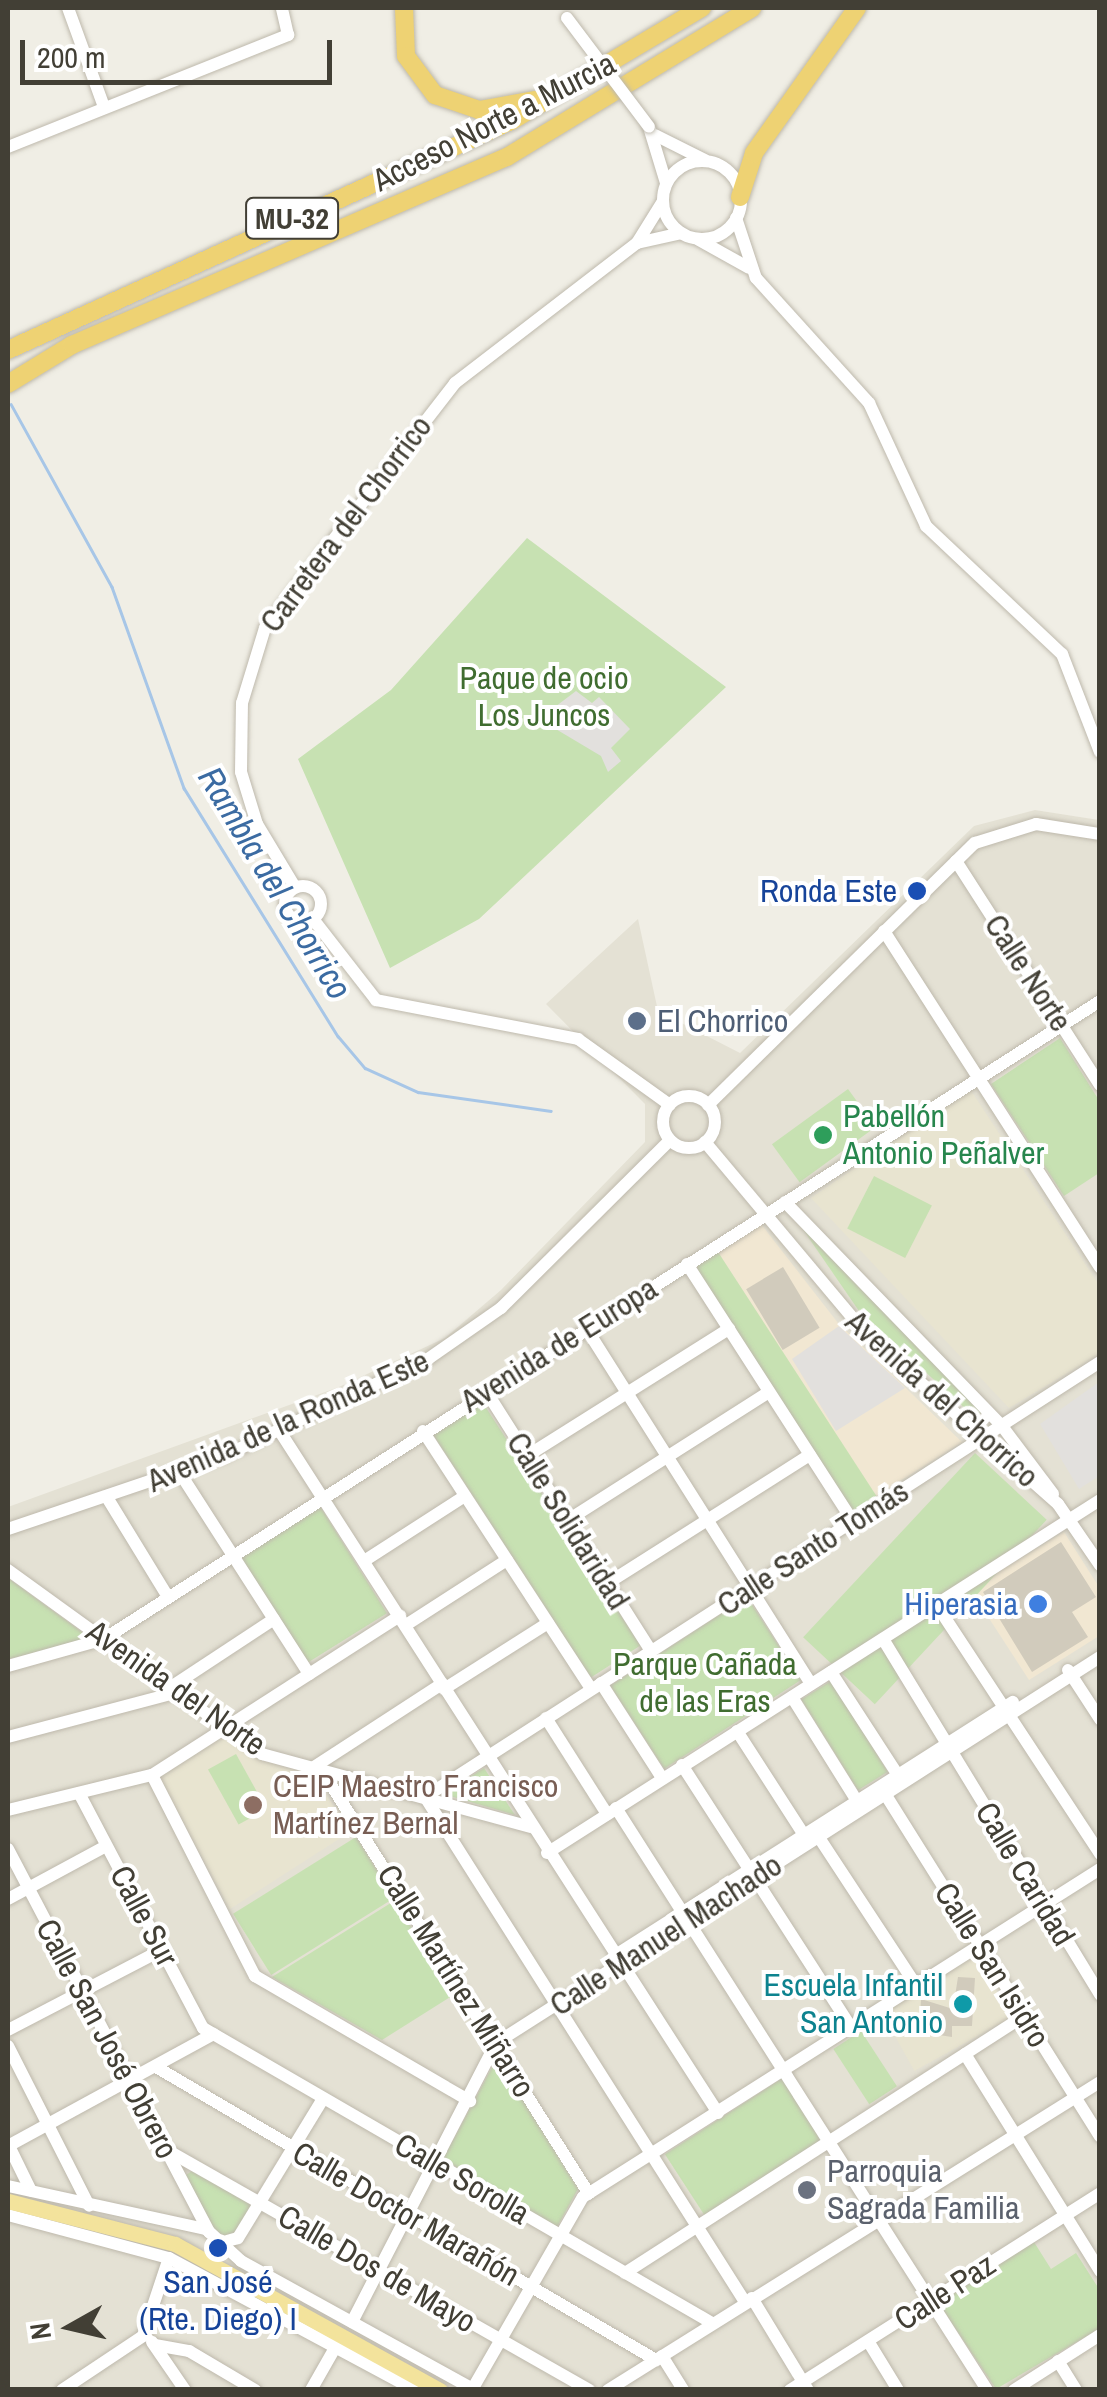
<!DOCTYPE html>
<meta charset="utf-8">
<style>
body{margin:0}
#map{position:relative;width:1107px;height:2397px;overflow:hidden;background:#f0eee5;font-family:"Archivo Narrow",sans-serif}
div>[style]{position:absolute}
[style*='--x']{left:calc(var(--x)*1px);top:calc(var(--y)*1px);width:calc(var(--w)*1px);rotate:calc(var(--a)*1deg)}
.residential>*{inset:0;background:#e4e1d4}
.commercial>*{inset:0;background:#f1e7d2}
.education>*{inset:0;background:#e8e4d0;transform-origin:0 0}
.green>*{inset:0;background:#c7e1b2;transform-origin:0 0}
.parking>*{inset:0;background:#e2e0dd}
.stream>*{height:2.5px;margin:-1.25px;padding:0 1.25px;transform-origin:1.25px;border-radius:1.25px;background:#a7c6e7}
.building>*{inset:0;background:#d1cbbc;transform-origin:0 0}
.roads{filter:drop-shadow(0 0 2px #beb9ac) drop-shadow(0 0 2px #beb9ac)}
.minor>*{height:12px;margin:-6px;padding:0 6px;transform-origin:6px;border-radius:6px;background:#fff}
.minor>.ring{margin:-6px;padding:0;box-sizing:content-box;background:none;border:12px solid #fff;border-radius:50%}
.major>*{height:15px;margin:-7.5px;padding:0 7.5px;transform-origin:7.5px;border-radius:7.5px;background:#f3e39c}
.highway>*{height:18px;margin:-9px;padding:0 9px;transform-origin:9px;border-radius:9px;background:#eed273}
.bridges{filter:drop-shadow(0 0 2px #beb9ac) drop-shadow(0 0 2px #beb9ac)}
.minor-bridge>*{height:12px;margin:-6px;padding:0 6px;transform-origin:6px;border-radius:6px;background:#fff}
.dots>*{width:28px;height:28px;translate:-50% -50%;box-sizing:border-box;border:5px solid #fff;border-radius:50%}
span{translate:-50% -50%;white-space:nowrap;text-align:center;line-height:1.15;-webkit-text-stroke:8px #fff;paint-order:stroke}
.shield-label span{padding:2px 8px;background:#fff;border:2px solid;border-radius:8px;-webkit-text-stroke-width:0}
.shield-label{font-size:30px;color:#423f35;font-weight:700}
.street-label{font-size:32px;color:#423f35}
.park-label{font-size:32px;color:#406d30}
.transit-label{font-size:32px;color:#164399}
.right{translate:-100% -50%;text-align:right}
.service-label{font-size:32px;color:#4e5e75}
.left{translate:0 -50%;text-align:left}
.leisure-label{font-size:32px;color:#27864d}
.shop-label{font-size:32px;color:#366cbe}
.education-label{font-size:32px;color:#785e54}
.culture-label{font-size:32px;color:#0d838f}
.worship-label{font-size:32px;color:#5b616d}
.water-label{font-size:35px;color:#3b6ba2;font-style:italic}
.frame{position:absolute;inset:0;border:10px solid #423f35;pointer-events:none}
.north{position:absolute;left:20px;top:2277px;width:100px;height:100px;-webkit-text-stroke:8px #fff;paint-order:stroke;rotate:262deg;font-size:28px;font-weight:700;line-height:40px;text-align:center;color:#423f35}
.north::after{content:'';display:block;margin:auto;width:35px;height:45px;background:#423f35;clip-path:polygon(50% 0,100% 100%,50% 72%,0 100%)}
.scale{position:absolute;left:20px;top:40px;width:312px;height:45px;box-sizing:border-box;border:5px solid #423f35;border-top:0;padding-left:12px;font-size:30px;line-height:35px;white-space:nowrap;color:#423f35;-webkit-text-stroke:8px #fff;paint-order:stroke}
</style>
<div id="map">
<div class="residential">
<i style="clip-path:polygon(1035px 810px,1099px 820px,1099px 2389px,8px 2389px,8px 1507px,339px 1387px,445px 1338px,501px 1290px,645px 1142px,645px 1104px,546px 1004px,638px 919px,658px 1011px,740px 1053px,974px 826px)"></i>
</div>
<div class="commercial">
<i style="clip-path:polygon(761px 1224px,838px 1323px,962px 1442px,875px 1497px,718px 1252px)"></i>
<i style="clip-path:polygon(1064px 1532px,1099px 1587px,1099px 1636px,1029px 1680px,970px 1589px)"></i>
</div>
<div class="education">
<i style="clip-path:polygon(970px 1089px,1099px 1285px,1099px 1354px,1009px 1408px,811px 1198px)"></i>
<i style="clip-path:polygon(224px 1734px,256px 1758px,315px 1777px,350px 1832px,230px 1909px,158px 1775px)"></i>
<i style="left:977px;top:1955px;width:71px;height:111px;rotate:61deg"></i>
</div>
<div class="green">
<i style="clip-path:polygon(527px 538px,726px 687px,479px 919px,390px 968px,298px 759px,391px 690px)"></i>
<i style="clip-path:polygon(1060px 1038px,1100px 1102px,1099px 1173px,1064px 1196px,991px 1084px)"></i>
<i style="left:848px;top:1089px;width:47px;height:94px;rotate:54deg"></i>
<i style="left:874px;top:1176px;width:65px;height:59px;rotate:27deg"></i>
<i style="clip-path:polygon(793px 1215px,986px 1414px,969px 1412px,859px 1311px)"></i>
<i style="left:718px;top:1252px;width:291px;height:28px;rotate:57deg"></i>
<i style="left:483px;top:1403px;width:289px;height:59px;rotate:57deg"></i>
<i style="left:975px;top:1453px;width:98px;height:252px;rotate:43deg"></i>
<i style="left:318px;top:1503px;width:130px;height:95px;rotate:58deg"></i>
<i style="clip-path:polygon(8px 1578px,86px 1635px,83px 1642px,8px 1659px)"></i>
<i style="left:747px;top:1597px;width:99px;height:163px;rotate:57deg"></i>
<i style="left:831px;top:1681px;width:107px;height:35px;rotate:58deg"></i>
<i style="left:236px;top:1754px;width:63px;height:32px;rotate:61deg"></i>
<i style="clip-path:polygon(484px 1768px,515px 1815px,443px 1794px)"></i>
<i style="left:356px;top:1837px;width:72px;height:145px;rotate:58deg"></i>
<i style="clip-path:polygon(394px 1901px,455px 1994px,382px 2040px,272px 1977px)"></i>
<i style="left:861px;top:2031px;width:66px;height:33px;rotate:57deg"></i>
<i style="clip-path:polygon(497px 2058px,578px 2189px,557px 2227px,443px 2159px)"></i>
<i style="left:784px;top:2077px;width:73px;height:142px;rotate:57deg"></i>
<i style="clip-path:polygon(198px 2167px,260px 2202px,227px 2241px,206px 2229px,180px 2179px)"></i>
<i style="clip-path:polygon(1034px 2242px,1051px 2269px,1076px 2253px,1099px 2289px,1099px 2329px,996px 2389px,937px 2301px)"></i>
</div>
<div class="parking">
<i style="clip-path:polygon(576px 691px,592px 703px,599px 697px,630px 729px,611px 748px,621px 761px,608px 772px,601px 756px,539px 719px)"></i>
<i style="clip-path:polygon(839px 1326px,905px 1388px,836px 1431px,792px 1359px)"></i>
<i style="clip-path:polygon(1099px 1382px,1099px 1476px,1079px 1489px,1040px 1424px)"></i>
</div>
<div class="stream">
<i style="--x:11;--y:404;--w:209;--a:61.1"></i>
<i style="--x:112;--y:587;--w:214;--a:70.3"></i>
<i style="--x:184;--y:788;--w:292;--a:58.2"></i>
<i style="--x:338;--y:1036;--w:42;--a:49.8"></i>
<i style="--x:365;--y:1068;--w:58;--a:24.4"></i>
<i style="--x:418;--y:1092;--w:134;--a:8.1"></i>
</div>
<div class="building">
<i style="left:783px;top:1267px;width:71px;height:43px;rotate:59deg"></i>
<i style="clip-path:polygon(1061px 1542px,1096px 1597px,1072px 1612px,1088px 1637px,1032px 1672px,983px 1592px)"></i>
<i style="clip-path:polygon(958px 1977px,975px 1978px,972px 2026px,952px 2026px,952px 2037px,919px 2032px,921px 1999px,953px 2009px)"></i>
</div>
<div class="roads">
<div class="minor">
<i style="--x:68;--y:8;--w:102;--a:70"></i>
<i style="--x:649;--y:127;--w:59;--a:73.1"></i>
<i style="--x:655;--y:135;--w:56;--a:26.6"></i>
<i style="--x:8;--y:147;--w:302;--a:-21.8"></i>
<i style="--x:288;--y:35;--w:28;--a:-103"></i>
<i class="ring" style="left:663px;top:161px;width:66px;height:66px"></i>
<i style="--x:736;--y:218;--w:63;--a:71.6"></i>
<i style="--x:756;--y:278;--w:169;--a:47.9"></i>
<i style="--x:869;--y:403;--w:136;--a:65.1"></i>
<i style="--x:926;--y:526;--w:187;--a:43.3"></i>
<i style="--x:1062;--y:654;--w:105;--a:68.8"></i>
<i style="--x:699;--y:240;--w:57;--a:29.2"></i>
<i style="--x:637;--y:243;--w:49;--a:-58.2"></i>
<i style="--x:956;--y:861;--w:266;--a:57.3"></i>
<i class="ring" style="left:285px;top:886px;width:24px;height:24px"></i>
<i style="--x:295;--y:887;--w:74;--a:-121.1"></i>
<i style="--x:257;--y:824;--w:54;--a:-107.1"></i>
<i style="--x:241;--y:772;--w:69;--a:-89.2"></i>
<i style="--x:242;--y:703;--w:78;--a:-73"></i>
<i style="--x:265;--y:628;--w:310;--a:-52.2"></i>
<i style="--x:455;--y:383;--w:230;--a:-37.6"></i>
<i style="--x:637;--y:243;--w:45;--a:-12.8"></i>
<i style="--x:313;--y:919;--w:103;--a:52.1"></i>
<i style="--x:376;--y:1000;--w:206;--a:10.9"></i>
<i style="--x:578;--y:1039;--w:113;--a:35.7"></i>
<i style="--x:884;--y:931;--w:400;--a:57.3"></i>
<i class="ring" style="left:663px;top:1096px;width:40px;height:40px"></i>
<i style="--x:708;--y:1105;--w:374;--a:-44.5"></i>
<i style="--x:975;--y:843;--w:64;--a:-17.3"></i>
<i style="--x:1036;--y:824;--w:65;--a:8.9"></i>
<i style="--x:705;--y:1142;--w:252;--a:50"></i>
<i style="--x:867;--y:1335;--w:255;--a:41.5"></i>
<i style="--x:1058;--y:1504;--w:74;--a:55.5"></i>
<i style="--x:785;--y:1202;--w:312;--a:45.9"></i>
<i style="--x:1002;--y:1426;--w:85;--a:53.1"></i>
<i style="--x:687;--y:1264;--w:307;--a:57.2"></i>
<i style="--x:586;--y:1328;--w:421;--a:57.7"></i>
<i style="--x:486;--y:1391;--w:308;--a:57.6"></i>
<i style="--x:279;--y:1430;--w:812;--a:57.27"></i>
<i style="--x:423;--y:1431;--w:308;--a:56.9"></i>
<i style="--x:527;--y:1456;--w:239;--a:-32.2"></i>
<i style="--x:180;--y:1473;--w:239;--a:57.3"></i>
<i style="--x:108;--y:1499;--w:115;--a:58.5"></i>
<i style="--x:568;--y:1520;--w:238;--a:-32.5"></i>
<i style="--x:8;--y:1529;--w:230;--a:-18.7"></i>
<i style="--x:226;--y:1455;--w:224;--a:-25.4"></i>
<i style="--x:428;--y:1359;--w:89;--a:-34.9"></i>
<i style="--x:501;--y:1308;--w:238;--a:-44.8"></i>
<i style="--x:364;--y:1561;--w:120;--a:-32.8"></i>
<i style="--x:8;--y:1570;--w:314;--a:35.9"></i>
<i style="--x:262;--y:1754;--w:279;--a:15.2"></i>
<i style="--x:608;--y:1583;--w:239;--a:-32.4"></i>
<i style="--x:936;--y:1604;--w:299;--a:56.7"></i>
<i style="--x:406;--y:1625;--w:120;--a:-32.8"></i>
<i style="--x:883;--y:1639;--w:417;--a:58.6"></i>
<i style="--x:8;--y:1666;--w:100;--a:-15.7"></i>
<i style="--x:104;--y:1639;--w:1183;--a:-32.64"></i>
<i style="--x:1068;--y:1670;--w:59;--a:56.9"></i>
<i style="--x:831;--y:1672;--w:123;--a:57"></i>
<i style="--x:601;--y:1683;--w:113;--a:57.3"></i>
<i style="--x:171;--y:1687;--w:123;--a:-33.4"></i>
<i style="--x:444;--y:1689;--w:123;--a:-32.4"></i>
<i style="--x:792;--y:1697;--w:123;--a:58"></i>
<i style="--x:546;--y:1718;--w:114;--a:57.6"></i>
<i style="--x:737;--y:1731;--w:124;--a:57.2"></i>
<i style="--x:8;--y:1737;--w:176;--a:-14.8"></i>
<i style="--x:682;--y:1765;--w:312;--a:57.2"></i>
<i style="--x:314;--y:1767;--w:153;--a:-33"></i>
<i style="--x:321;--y:1769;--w:502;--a:57.76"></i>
<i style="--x:152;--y:1775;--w:226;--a:62.9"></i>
<i style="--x:255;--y:1976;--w:249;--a:30.2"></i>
<i style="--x:882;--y:1789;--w:410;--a:57.9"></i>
<i style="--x:79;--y:1793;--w:266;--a:62.2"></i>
<i style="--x:203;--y:2028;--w:588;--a:30.1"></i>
<i style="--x:616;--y:1808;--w:690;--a:57.48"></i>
<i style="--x:8;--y:1810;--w:148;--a:-13.7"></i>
<i style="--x:152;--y:1775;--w:295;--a:-32.7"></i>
<i style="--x:816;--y:1833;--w:182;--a:56.7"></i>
<i style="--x:8;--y:1849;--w:433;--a:62.3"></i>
<i style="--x:547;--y:1853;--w:656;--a:-32.55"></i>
<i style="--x:8;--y:1899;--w:111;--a:-28.4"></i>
<i style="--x:614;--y:1956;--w:473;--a:-32.5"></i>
<i style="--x:8;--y:2030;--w:174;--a:-27.5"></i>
<i style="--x:8;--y:2046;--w:179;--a:63.1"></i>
<i style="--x:965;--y:2054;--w:256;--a:58.1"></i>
<i style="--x:156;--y:2067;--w:580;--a:30.37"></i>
<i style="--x:8;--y:2144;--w:52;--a:63.9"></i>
<i style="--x:8;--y:2146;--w:234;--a:-28.6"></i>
<i style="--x:165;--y:2149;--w:488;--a:29.6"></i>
<i style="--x:8;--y:2186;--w:203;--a:12.3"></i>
<i style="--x:206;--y:2229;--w:47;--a:42.4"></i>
<i style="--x:241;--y:2261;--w:267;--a:28.9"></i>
<i style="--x:8;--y:2215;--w:167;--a:15"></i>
<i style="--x:169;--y:2258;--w:279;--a:28.2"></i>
<i style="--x:227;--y:2241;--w:11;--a:-15"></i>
<i style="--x:238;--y:2238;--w:163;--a:-58.6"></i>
<i style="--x:625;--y:2273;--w:475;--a:-32.8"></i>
<i style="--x:752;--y:2298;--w:108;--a:58.7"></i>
<i style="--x:745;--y:2302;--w:598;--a:-122.36"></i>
<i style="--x:425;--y:1797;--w:803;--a:-32.8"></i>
<i style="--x:352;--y:2322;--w:314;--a:-62.7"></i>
<i style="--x:496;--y:2043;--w:717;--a:-32.58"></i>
<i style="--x:868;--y:2341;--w:57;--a:58.5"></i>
<i style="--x:152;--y:2342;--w:58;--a:55.5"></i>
<i style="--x:155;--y:2345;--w:35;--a:10"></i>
<i style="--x:189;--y:2351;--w:77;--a:30.6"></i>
<i style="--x:662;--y:2356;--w:40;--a:58"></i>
<i style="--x:1058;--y:2361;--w:34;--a:58"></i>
<i style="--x:473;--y:2388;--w:220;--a:-60.1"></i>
<i style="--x:583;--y:2197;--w:612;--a:-32.39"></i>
<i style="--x:62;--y:2390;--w:97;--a:-33.7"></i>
<i style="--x:143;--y:2336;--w:82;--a:-71.6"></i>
<i style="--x:311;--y:2390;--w:48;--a:-60.3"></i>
<i style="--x:608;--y:2390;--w:580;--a:-32.05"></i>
<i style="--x:790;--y:2390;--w:367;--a:-32.4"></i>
<i style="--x:1014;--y:2390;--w:102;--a:-32.6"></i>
</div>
<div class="major">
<i style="--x:8;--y:2201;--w:172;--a:14.4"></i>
<i style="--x:175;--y:2244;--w:303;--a:28.9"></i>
</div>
<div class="highway">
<i style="--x:404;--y:8;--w:48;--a:87.6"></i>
<i style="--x:406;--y:56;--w:49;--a:53.4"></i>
<i style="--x:435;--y:95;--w:46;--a:18.8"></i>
<i style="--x:479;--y:110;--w:56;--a:-10.3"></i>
<i style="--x:740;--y:197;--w:46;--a:-72.3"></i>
<i style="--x:754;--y:153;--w:178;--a:-54.6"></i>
<i style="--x:8;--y:350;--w:555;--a:-24.49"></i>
<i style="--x:513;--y:120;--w:220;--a:-30.7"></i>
<i style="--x:8;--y:384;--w:75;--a:-31.4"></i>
<i style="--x:72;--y:345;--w:474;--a:-23.4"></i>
<i style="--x:507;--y:157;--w:287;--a:-31.3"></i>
</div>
</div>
<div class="bridges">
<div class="minor-bridge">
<i style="--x:567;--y:18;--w:136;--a:53"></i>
</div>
</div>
<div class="dots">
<i style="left:917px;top:891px;background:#1a4fb4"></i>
<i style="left:637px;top:1021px;background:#5c6f8a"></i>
<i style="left:823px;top:1135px;background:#2e9e5b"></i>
<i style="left:1038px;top:1604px;background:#3f7fe0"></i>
<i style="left:253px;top:1805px;background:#8d6e63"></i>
<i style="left:963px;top:2004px;background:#0f9aa8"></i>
<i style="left:807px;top:2190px;background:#6b7280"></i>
<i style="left:218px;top:2248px;background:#1a4fb4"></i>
</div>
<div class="shield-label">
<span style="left:292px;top:218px">MU-32</span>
</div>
<div class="street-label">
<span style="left:494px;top:122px;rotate:-27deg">Acceso Norte a Murcia</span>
<span style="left:346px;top:524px;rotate:-53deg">Carretera del Chorrico</span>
<span style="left:1028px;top:973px;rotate:57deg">Calle Norte</span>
<span style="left:559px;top:1345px;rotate:-32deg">Avenida de Europa</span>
<span style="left:942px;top:1399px;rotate:42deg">Avenida del Chorrico</span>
<span style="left:288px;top:1421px;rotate:-24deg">Avenida de la Ronda Este</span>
<span style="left:568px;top:1521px;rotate:58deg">Calle Solidaridad</span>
<span style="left:813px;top:1548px;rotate:-33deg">Calle Santo Tomás</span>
<span style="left:176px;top:1688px;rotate:35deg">Avenida del Norte</span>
<span style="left:1025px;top:1874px;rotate:59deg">Calle Caridad</span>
<span style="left:144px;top:1916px;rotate:62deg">Calle Sur</span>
<span style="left:666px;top:1935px;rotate:-33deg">Calle Manuel Machado</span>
<span style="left:992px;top:1965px;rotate:58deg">Calle San Isidro</span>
<span style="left:456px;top:1981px;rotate:58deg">Calle Martínez Miñarro</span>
<span style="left:107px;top:2039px;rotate:62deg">Calle San José Obrero</span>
<span style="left:462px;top:2179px;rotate:30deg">Calle Sorolla</span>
<span style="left:406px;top:2214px;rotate:30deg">Calle Doctor Marañón</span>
<span style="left:377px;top:2269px;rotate:30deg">Calle Dos de Mayo</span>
<span style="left:945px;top:2292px;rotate:-33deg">Calle Paz</span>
</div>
<div class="park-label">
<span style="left:544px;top:697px">Paque de ocio<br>Los Juncos</span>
<span style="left:705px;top:1683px">Parque Cañada<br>de las Eras</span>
</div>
<div class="transit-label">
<span class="right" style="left:897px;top:891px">Ronda Este</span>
<span style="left:218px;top:2301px">San José<br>(Rte. Diego) I</span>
</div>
<div class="service-label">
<span class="left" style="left:657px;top:1021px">El Chorrico</span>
</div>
<div class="leisure-label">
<span class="left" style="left:843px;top:1135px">Pabellón<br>Antonio Peñalver</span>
</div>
<div class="shop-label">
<span class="right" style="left:1018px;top:1604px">Hiperasia</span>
</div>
<div class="education-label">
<span class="left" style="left:273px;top:1805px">CEIP Maestro Francisco<br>Martínez Bernal</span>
</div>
<div class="culture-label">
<span class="right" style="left:943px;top:2004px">Escuela Infantil<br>San Antonio</span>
</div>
<div class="worship-label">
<span class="left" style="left:827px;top:2190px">Parroquia<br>Sagrada Familia</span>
</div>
<div class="water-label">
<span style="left:275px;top:883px;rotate:59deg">Rambla del Chorrico</span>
</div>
<div class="frame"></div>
<div class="north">N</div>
<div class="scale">200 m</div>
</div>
